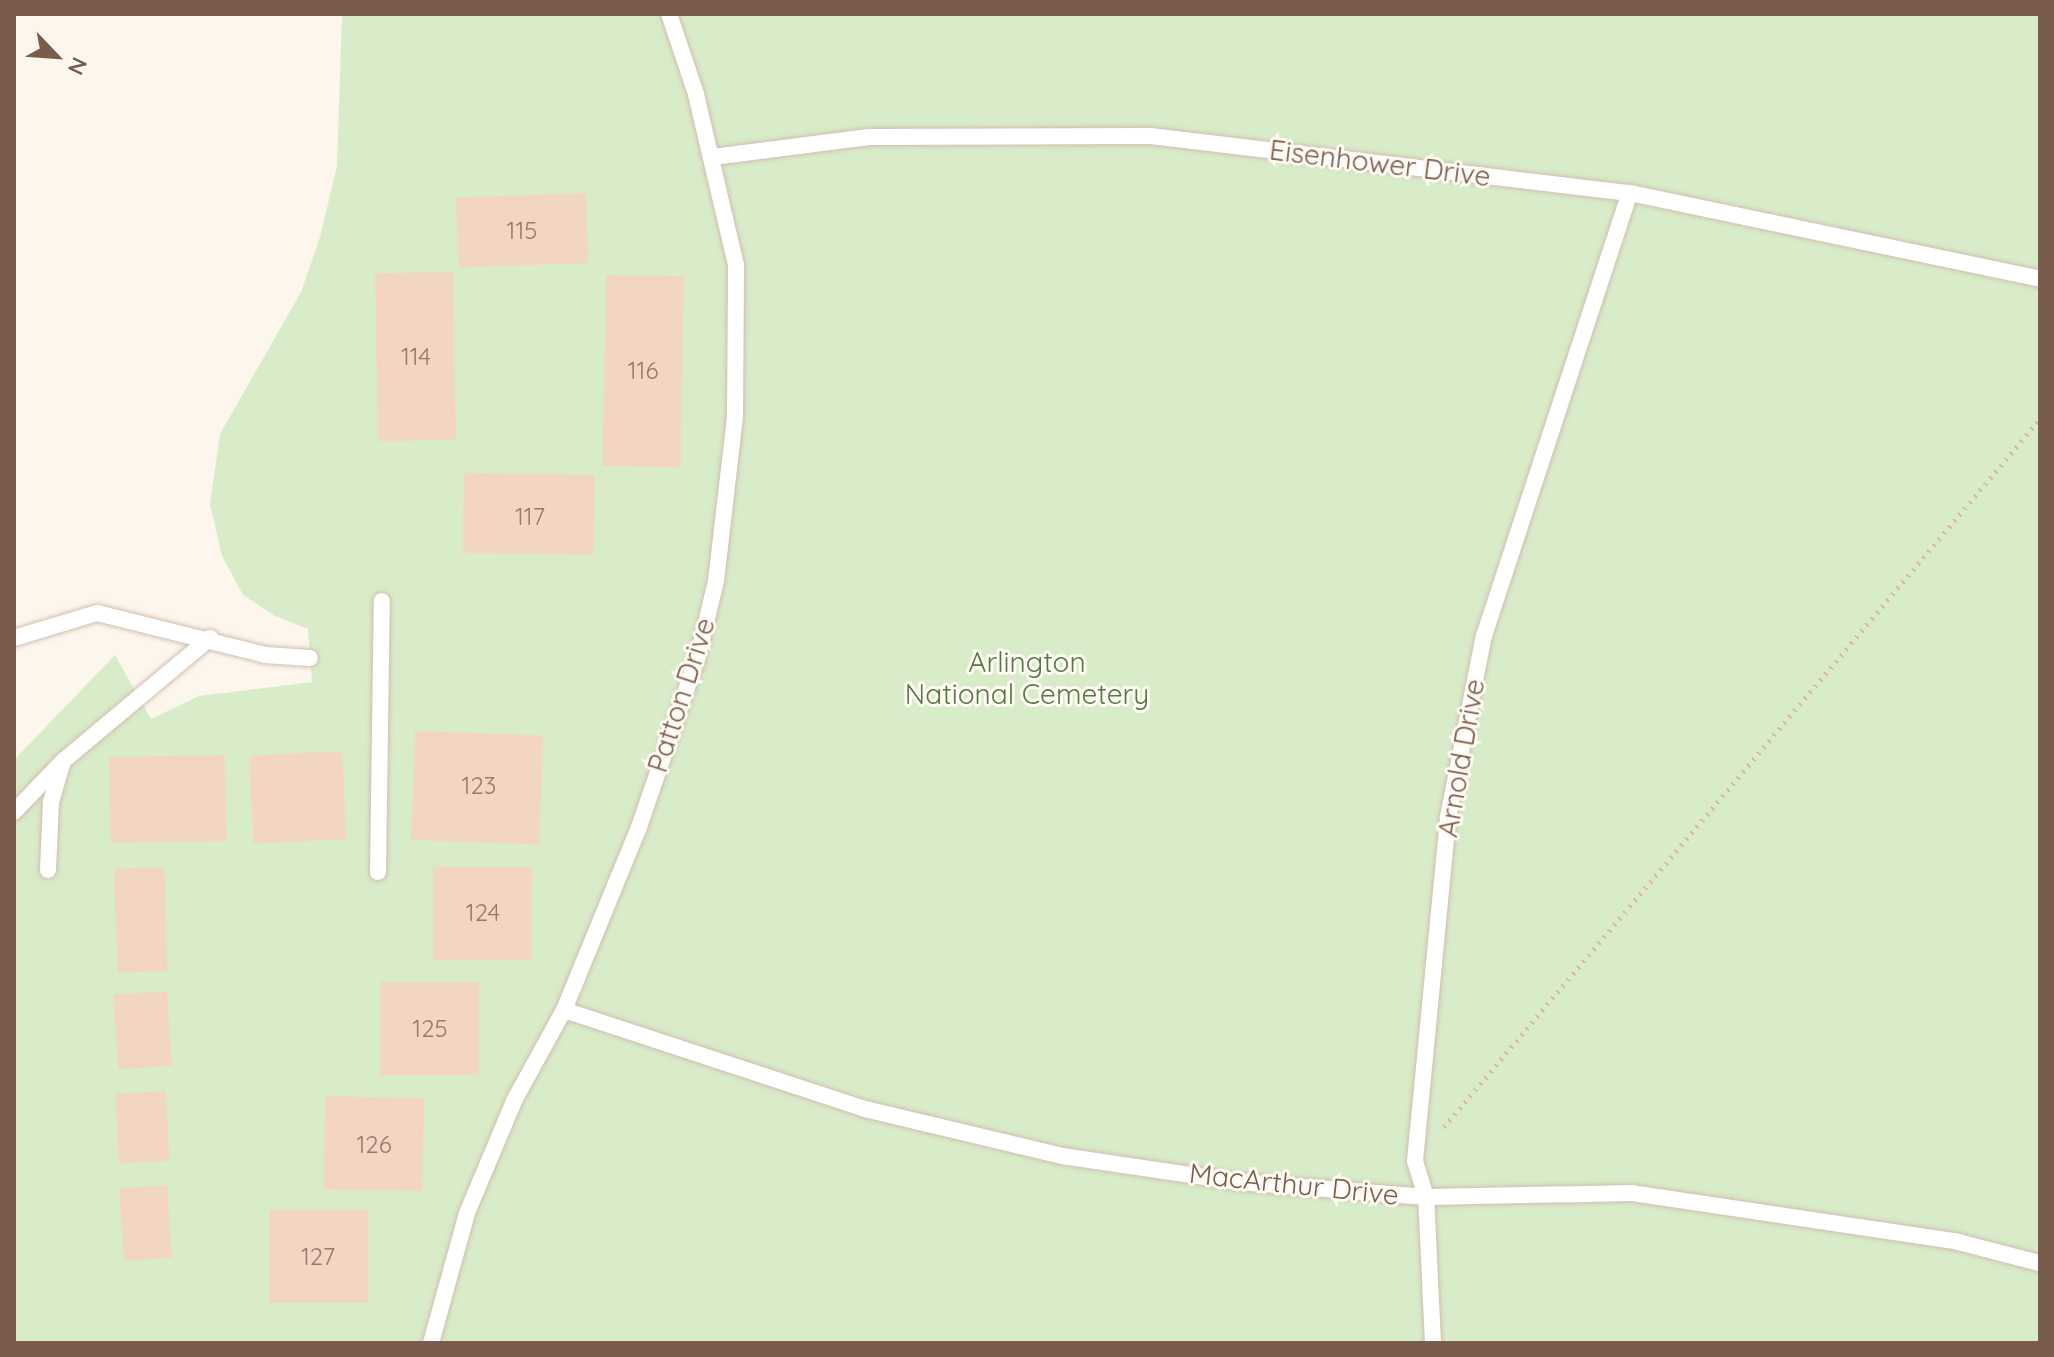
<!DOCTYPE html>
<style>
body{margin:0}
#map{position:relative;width:2054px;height:1357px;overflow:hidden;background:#fdf6ec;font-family:Quicksand,sans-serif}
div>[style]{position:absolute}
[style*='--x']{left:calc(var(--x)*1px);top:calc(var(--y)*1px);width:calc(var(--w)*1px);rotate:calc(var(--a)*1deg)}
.green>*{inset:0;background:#d8ecc9}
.building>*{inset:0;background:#f3d5c3;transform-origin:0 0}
.path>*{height:5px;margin-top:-2.5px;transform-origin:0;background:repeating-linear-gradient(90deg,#d9b8a5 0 2px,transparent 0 8px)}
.roads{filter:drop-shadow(0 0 2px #d1beb0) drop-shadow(0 0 2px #d1beb0)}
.lane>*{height:16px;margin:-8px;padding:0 8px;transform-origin:8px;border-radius:8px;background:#fff}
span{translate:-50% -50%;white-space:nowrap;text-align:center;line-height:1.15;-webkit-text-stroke:6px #fffaf3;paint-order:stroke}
.number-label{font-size:24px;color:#987a6a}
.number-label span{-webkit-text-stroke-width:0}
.street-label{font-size:28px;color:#7a5c4d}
.park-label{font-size:28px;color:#537a41}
.frame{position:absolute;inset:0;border:16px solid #7a5c4d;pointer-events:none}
.north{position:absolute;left:16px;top:16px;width:80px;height:80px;-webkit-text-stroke:6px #fffaf3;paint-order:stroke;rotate:115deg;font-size:22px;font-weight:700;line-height:32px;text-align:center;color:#7a5c4d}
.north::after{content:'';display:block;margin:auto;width:28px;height:36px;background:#7a5c4d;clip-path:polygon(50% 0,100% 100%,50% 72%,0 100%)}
</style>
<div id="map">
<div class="green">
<i style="clip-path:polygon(342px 14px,2040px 14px,2040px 1343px,14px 1343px,14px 760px,115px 655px,151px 719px,199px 696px,312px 682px,308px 629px,275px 616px,243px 595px,222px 556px,210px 504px,220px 434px,301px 292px,320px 237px,337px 166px)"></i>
</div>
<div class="building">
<i style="left:586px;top:193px;width:70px;height:130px;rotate:88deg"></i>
<i style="left:453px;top:272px;width:168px;height:78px;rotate:89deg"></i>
<i style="left:606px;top:275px;width:78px;height:191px;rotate:1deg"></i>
<i style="left:595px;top:475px;width:80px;height:131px;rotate:91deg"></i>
<i style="left:415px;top:731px;width:128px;height:109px;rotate:2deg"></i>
<i style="left:342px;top:751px;width:88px;height:93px;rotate:87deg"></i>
<i style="left:225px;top:755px;width:86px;height:116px;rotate:89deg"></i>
<i style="left:164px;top:867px;width:104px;height:50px;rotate:88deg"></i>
<i style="left:433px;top:867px;width:99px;height:93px"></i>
<i style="left:479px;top:982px;width:93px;height:99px;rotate:90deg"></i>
<i style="left:167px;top:991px;width:75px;height:54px;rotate:86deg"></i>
<i style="left:166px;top:1091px;width:70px;height:51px;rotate:87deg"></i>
<i style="left:424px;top:1098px;width:93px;height:99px;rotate:91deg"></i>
<i style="left:167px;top:1185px;width:73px;height:48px;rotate:86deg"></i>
<i style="left:269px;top:1210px;width:99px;height:93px"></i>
</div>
<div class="path">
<i style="--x:1444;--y:1127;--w:925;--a:-49.91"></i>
</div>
<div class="roads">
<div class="lane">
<i style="--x:713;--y:157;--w:157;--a:-7.3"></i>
<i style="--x:869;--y:137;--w:281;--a:-0.2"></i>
<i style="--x:1150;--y:136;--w:483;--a:6.8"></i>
<i style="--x:1630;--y:193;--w:419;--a:11.8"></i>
<i style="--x:14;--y:638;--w:87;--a:-16.8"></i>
<i style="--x:97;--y:613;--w:173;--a:14"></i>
<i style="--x:265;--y:655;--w:45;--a:3.8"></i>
<i style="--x:14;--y:812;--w:69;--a:-46.2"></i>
<i style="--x:48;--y:870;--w:68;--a:-87.5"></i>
<i style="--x:51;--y:802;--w:43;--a:-73.7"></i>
<i style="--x:63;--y:761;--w:192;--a:-39.9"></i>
<i style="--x:378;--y:872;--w:271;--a:-89.2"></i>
<i style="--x:564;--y:1010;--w:317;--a:18.2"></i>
<i style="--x:865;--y:1109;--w:203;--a:13.4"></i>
<i style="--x:1062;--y:1156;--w:179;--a:8.4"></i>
<i style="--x:1239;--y:1182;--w:188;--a:4.6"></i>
<i style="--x:1426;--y:1197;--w:206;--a:-1.1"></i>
<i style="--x:1632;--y:1193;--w:330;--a:8.5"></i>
<i style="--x:1958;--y:1242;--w:85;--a:14.4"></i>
<i style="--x:431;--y:1343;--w:135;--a:-74.5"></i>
<i style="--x:467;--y:1213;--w:124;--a:-67.2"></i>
<i style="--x:515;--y:1099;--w:102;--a:-61.2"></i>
<i style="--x:564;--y:1010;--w:198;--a:-67.7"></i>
<i style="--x:639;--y:827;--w:181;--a:-71"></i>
<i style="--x:698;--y:656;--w:77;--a:-76.5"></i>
<i style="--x:716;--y:581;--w:165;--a:-83.4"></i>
<i style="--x:735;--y:417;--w:152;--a:-89.6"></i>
<i style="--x:736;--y:265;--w:176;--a:-103.2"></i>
<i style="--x:696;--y:94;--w:84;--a:-108.6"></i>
<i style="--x:1433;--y:1343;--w:146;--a:-92.7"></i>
<i style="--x:1426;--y:1197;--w:38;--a:-107"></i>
<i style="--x:1415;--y:1161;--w:346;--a:-84.5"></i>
<i style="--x:1448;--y:817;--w:185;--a:-78.8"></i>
<i style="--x:1484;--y:636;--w:466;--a:-71.8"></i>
</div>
</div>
<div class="number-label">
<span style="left:522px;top:231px">115</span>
<span style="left:416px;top:357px">114</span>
<span style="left:643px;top:371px">116</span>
<span style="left:530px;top:517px">117</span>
<span style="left:479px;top:786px">123</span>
<span style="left:483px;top:913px">124</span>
<span style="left:430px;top:1029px">125</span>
<span style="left:374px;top:1145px">126</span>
<span style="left:318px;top:1257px">127</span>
</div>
<div class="street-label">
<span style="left:1380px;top:163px;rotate:7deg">Eisenhower Drive</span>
<span style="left:681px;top:695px;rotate:-72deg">Patton Drive</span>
<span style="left:1461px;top:758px;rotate:-80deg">Arnold Drive</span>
<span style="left:1294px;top:1184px;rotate:6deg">MacArthur Drive</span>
</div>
<div class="park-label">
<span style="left:1027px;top:678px">Arlington<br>National Cemetery</span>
</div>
<div class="frame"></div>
<div class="north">N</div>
</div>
